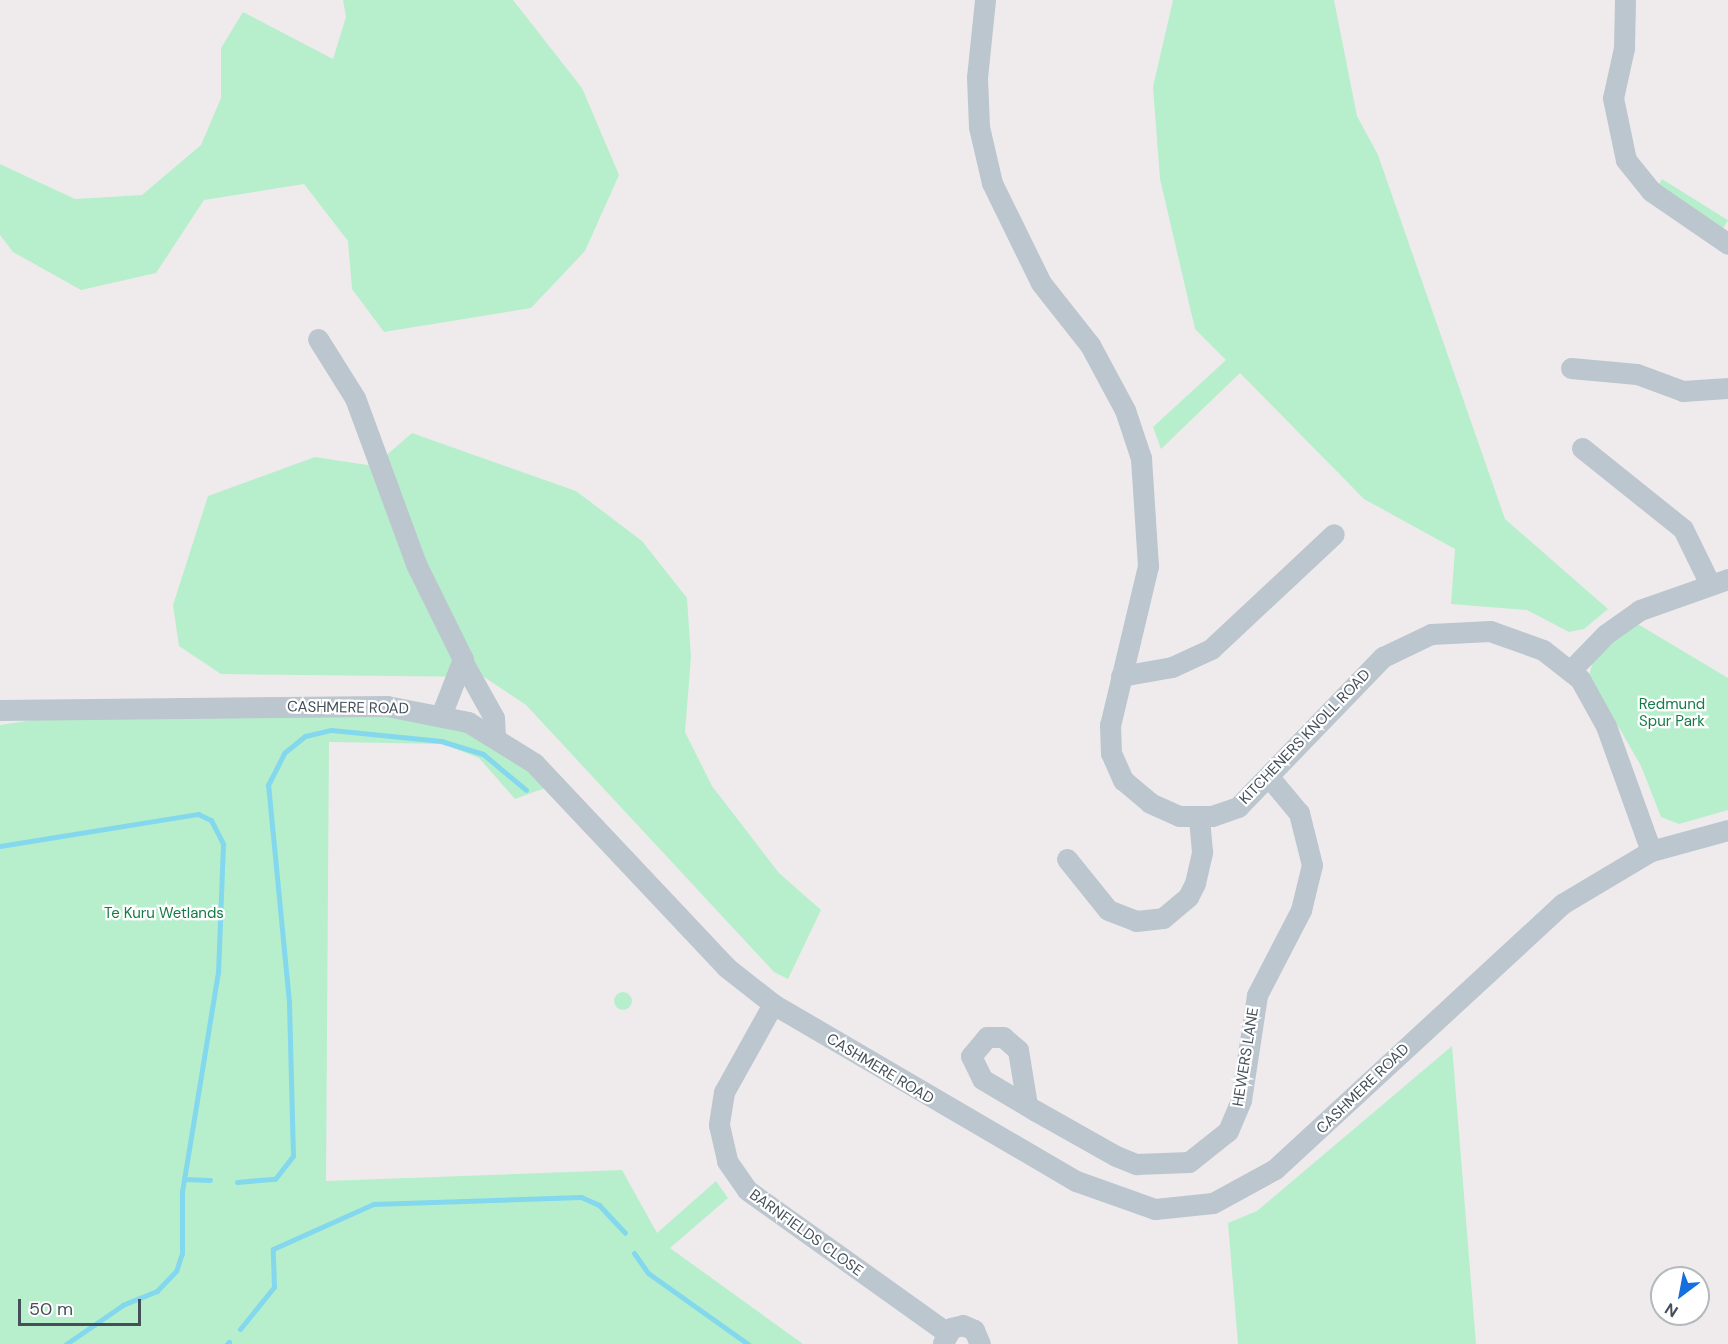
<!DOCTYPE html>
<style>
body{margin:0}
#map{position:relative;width:1728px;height:1344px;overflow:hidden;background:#efebec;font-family:"DM Sans",sans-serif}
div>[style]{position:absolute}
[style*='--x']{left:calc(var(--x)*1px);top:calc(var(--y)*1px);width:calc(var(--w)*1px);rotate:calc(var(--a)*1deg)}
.green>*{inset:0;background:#b7efcc;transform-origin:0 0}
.round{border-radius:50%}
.stream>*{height:5px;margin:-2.5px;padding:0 2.5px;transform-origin:2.5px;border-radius:2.5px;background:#83d8ed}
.minor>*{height:21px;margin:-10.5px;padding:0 10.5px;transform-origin:10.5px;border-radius:10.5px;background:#bcc6cf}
span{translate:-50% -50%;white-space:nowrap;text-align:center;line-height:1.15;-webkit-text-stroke:4.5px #fff;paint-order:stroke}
.park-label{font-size:15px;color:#147b47}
.street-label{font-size:15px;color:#444f59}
.north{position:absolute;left:1650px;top:1266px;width:60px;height:60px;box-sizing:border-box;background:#fff;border:2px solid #b4b9bd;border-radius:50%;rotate:212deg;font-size:16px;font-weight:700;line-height:24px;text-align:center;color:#444f59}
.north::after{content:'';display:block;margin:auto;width:21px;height:27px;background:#156fdf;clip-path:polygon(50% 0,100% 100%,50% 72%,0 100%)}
.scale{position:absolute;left:18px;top:1299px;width:123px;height:27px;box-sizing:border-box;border:3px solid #444f59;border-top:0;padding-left:8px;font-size:18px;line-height:21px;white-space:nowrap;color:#444f59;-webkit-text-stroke:4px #fff;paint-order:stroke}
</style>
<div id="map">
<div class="green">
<i style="clip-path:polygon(343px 0,513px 0,582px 88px,619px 175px,585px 251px,531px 308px,384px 332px,352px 289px,348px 241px,304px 184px,204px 200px,156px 273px,81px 290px,13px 252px,0 235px,0 164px,75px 199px,142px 195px,201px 145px,221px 98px,221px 48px,243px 12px,333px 59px,346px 17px)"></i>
<i style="clip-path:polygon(1173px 0,1334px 0,1357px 116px,1378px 155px,1505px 519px,1608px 609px,1584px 629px,1569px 632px,1527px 610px,1451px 604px,1455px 549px,1364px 499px,1240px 373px,1161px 449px,1153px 427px,1226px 360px,1195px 329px,1160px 179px,1153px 87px)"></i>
<i style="left:1662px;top:179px;width:78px;height:10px;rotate:32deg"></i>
<i style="clip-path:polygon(412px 433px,576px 491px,642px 541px,687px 598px,691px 657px,685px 732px,712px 786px,779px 873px,821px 910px,788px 979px,774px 972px,526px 705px,484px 677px,221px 674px,179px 646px,173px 605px,208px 496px,315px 457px,374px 466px)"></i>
<i style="clip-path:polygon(1636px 623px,1728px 678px,1728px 810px,1679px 824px,1661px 817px,1641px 766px,1589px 675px,1593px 661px)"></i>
<i style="clip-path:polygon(383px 714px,464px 730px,496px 746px,548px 787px,515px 799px,479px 758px,443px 744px,329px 742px,326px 1181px,622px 1170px,657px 1233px,716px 1181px,728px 1198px,670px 1248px,803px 1344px,0 1344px,0 725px,52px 717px)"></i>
<i class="round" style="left:614px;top:992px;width:18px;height:18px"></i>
<i style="clip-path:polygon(1452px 1046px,1476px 1344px,1238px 1344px,1228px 1223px,1257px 1211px)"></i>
</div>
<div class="stream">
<i style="--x:0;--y:846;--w:201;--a:-9.2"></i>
<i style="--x:198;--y:814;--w:14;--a:25"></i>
<i style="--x:211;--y:820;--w:27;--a:63"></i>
<i style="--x:223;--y:844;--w:128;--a:92.2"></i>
<i style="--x:218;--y:972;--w:222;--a:99.3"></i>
<i style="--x:182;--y:1191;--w:62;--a:90"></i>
<i style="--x:182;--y:1253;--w:19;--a:108"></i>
<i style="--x:176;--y:1271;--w:28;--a:134"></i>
<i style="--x:157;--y:1291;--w:37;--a:158"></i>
<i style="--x:123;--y:1305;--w:69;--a:145.6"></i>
<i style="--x:184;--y:1179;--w:26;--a:2"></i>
<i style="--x:237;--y:1182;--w:38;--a:-5"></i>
<i style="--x:275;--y:1179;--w:29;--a:-52"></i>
<i style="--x:293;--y:1156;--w:154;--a:-91.5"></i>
<i style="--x:289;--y:1002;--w:218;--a:-95.5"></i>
<i style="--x:268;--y:785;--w:36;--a:-63"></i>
<i style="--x:284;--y:753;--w:27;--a:-39"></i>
<i style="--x:305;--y:736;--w:27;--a:-13"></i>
<i style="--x:331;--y:730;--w:111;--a:5.7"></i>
<i style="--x:441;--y:741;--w:44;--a:17.2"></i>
<i style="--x:483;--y:754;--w:56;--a:39.9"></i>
<i style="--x:634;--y:1253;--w:24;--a:55"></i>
<i style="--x:648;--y:1273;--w:123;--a:35.4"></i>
<i style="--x:240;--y:1329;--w:54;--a:-51"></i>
<i style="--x:274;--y:1287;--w:38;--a:-92"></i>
<i style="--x:273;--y:1249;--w:110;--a:-24.2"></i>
<i style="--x:373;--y:1204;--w:208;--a:-1.9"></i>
<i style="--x:581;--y:1197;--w:20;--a:24"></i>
<i style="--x:599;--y:1205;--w:38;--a:47"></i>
<i style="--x:227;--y:1344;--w:3;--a:-45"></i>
</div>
<div class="minor">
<i style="--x:985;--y:0;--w:77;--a:95.9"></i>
<i style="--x:977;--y:77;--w:50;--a:87.7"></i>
<i style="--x:979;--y:127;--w:57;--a:76.9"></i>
<i style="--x:992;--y:183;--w:111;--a:63.9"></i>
<i style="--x:1041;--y:283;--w:79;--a:51.7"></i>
<i style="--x:1090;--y:345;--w:74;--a:61.7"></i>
<i style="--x:1125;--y:410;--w:51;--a:71.6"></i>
<i style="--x:1141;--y:458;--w:108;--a:86.3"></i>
<i style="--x:1148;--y:566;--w:163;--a:103.4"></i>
<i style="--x:1110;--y:725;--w:28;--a:88"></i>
<i style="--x:1111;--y:753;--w:30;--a:66"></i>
<i style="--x:1123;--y:780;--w:35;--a:40"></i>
<i style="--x:1150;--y:803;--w:32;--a:24"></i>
<i style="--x:1179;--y:816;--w:33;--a:0"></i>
<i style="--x:1212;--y:816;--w:28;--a:-19"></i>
<i style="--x:1238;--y:807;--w:209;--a:-46"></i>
<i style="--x:1383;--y:657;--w:53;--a:-25.6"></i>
<i style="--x:1431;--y:634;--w:59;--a:-2.9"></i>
<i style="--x:1490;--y:631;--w:56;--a:19.7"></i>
<i style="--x:1543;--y:650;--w:47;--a:38.1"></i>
<i style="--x:1580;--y:679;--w:54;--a:61"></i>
<i style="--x:1606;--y:726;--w:133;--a:70.2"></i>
<i style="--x:1625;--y:0;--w:48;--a:91.2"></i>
<i style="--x:1624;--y:48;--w:51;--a:102.4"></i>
<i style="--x:1613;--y:98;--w:63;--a:78.2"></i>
<i style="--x:1626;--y:160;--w:40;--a:51"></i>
<i style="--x:1651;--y:191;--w:93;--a:34.5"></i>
<i style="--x:318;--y:339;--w:70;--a:57.9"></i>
<i style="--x:355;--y:398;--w:177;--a:69.8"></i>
<i style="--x:416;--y:564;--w:106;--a:63.7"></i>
<i style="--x:463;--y:659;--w:58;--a:111.3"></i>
<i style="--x:1571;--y:368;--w:66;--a:5.2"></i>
<i style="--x:1637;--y:374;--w:49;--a:20.3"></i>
<i style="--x:1683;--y:391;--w:45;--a:-3.8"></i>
<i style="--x:1582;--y:448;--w:129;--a:38.7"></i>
<i style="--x:1683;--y:529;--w:61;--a:63.9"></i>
<i style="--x:464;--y:664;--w:62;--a:60.9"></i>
<i style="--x:494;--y:718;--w:17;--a:87"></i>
<i style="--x:1571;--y:670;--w:50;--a:-45.8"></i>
<i style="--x:1606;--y:634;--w:42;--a:-35.2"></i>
<i style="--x:1640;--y:610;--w:93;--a:-19.4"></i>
<i style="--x:1121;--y:676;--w:52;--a:-10"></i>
<i style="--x:1172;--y:667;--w:43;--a:-24.8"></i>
<i style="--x:1211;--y:649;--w:168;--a:-43.1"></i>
<i style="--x:0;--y:710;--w:387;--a:-0.6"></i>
<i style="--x:387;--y:706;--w:83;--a:11.2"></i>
<i style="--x:468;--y:722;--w:78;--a:31.8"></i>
<i style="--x:534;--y:763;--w:280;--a:46.7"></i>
<i style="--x:726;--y:967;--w:60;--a:38.2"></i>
<i style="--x:773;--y:1004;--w:351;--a:30.3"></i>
<i style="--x:1076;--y:1181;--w:84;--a:19.5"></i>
<i style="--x:1155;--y:1209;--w:58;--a:-5.9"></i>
<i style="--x:1213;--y:1203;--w:71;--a:-28.7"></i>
<i style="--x:1275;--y:1169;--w:391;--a:-42.7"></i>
<i style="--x:1562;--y:904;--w:104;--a:-30.8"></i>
<i style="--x:1651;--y:851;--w:80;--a:-15.3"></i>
<i style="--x:1067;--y:859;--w:65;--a:51.2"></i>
<i style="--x:1108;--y:910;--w:30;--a:21"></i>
<i style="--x:1136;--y:921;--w:27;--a:-6"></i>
<i style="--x:1163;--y:918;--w:33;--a:-40"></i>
<i style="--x:1188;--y:897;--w:16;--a:-63"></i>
<i style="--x:1195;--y:883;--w:32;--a:-77"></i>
<i style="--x:1202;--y:852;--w:35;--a:-95"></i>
<i style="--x:773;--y:1004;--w:101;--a:119.1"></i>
<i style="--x:724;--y:1092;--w:33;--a:99"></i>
<i style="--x:719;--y:1125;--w:37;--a:77"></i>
<i style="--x:727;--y:1161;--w:35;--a:55"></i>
<i style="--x:747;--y:1190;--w:244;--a:35.5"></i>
<i style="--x:1027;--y:1105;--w:56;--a:-99.3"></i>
<i style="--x:1018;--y:1050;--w:20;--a:-139"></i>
<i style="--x:1003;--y:1037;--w:16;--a:180"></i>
<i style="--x:987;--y:1037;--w:25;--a:130"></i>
<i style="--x:971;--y:1056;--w:25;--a:64"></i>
<i style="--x:982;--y:1079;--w:63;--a:30.7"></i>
<i style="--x:1036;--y:1111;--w:92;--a:29.4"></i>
<i style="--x:1116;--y:1156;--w:22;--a:22"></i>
<i style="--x:1136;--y:1164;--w:53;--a:-2.2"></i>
<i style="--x:1189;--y:1162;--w:50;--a:-38.5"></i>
<i style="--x:1228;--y:1131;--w:34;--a:-67"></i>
<i style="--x:1241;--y:1100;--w:106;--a:-81.3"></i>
<i style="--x:1257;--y:995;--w:96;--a:-62.6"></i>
<i style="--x:1301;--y:910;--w:46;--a:-76.3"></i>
<i style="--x:1312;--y:865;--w:54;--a:-104"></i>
<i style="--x:1299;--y:813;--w:47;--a:-129.8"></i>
<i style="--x:943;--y:1343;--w:17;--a:-62"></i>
<i style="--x:951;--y:1328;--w:12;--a:-14"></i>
<i style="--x:963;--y:1325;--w:12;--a:24"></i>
<i style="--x:974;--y:1330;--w:15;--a:67"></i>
</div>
<div class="park-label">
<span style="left:1672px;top:713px">Redmund<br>Spur Park</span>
<span style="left:164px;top:914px">Te Kuru Wetlands</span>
</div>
<div class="street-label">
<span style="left:348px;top:708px;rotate:1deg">CASHMERE ROAD</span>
<span style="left:1305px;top:737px;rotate:-46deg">KITCHENERS KNOLL ROAD</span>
<span style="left:1246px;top:1057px;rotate:-81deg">HEWERS LANE</span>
<span style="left:880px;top:1069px;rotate:31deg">CASHMERE ROAD</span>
<span style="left:1363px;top:1089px;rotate:-44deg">CASHMERE ROAD</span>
<span style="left:806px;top:1233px;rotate:36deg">BARNFIELDS CLOSE</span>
</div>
<div class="north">N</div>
<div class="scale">50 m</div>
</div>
